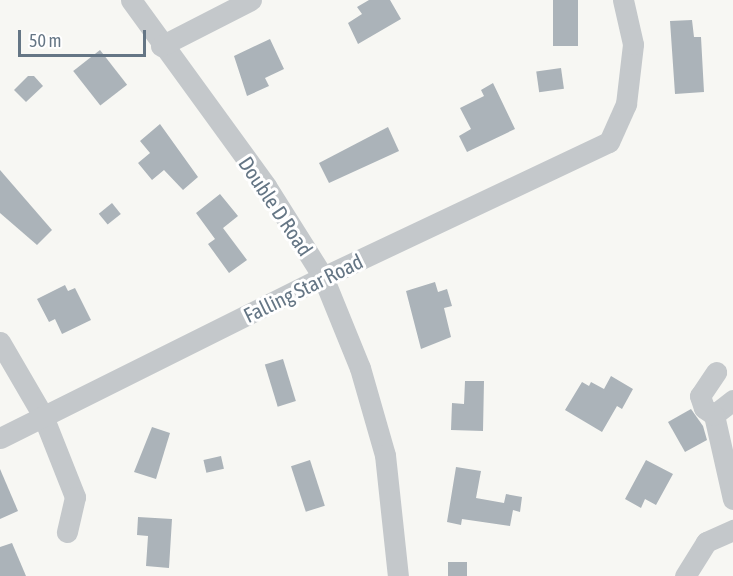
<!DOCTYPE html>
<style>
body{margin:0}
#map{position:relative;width:733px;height:576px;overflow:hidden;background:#f7f7f3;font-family:"Asap Condensed",sans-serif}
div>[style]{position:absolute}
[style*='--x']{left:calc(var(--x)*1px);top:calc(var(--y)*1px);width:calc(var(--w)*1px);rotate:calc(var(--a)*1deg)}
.building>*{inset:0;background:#abb3b9;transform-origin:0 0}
.minor>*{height:21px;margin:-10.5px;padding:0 10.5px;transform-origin:10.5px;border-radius:10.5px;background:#c4c8cb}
span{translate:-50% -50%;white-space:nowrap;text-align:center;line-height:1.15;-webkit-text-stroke:6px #fff;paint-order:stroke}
.street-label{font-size:21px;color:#657685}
.scale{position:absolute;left:18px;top:30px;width:128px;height:27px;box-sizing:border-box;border:3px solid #657685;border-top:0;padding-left:8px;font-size:18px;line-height:21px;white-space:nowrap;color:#657685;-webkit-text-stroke:4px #fff;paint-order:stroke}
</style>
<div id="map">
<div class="building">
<i style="clip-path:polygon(369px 0,390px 0,401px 19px,358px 44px,348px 23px,362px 14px,357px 7px)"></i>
<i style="left:553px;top:0;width:25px;height:46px"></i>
<i style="clip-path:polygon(692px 20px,694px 37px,701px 37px,704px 92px,675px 94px,670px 21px)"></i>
<i style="clip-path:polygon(270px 39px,284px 69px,265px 78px,269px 86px,247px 96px,234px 56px)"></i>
<i style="left:100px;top:50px;width:44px;height:34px;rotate:52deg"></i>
<i style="left:561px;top:68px;width:21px;height:25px;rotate:82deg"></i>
<i style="clip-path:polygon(28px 76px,34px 76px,43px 86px,26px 102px,14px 90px)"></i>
<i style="clip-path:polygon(493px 83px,515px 129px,467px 152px,459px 136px,471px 129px,460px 108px,484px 96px,481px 90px)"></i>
<i style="clip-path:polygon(160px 124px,198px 177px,183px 190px,164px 170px,152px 180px,138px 163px,150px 153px,140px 141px)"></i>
<i style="clip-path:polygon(388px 127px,399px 151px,329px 183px,319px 163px)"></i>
<i style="clip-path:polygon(0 170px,52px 230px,37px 245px,0 213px)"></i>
<i style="clip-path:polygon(220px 194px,238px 216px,223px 228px,247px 260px,229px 273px,208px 244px,215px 239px,196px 213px)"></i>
<i style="left:112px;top:203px;width:14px;height:17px;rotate:51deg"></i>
<i style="clip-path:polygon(435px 282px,438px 292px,447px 289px,452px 306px,444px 308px,451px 337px,421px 349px,406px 291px)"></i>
<i style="clip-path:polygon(65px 285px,68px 291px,75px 288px,91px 320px,62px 334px,55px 319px,49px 322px,37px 299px)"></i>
<i style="left:283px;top:359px;width:44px;height:19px;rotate:73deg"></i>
<i style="clip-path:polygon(611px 376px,633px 389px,622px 409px,617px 406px,602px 432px,565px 410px,582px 382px,589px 386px,591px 382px,604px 389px)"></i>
<i style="clip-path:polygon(465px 381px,484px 381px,483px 431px,451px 430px,452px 403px,464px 404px)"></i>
<i style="clip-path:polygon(691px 409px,703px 426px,707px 440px,685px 452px,668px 422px)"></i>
<i style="clip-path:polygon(152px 427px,170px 433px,156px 479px,134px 472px)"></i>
<i style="left:221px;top:456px;width:13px;height:18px;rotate:77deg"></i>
<i style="left:310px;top:460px;width:48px;height:20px;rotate:72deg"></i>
<i style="clip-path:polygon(646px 460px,673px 474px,656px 505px,645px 499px,641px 508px,625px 499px)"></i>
<i style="clip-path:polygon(456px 467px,481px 471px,476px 498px,504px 503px,506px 494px,522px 497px,520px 512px,513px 510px,510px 526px,462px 519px,461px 525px,447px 522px)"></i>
<i style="clip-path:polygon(0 469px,18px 511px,0 519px)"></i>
<i style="clip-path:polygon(138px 517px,172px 519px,169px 568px,146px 566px,148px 536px,137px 535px)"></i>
<i style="clip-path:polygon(12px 543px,26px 576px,0 576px,0 547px)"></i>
<i style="left:448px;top:562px;width:19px;height:14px"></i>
</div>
<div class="minor">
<i style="--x:131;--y:0;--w:230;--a:54"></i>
<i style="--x:266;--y:186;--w:107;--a:57.9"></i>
<i style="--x:323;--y:277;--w:98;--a:67.9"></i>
<i style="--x:360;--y:368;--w:91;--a:74"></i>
<i style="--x:385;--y:455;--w:122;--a:83.9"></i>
<i style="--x:161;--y:46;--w:101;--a:-27.1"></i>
<i style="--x:0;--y:342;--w:86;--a:59.8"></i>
<i style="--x:43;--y:416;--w:87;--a:68.4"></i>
<i style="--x:75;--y:497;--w:36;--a:103"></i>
<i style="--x:733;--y:400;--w:24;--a:142"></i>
<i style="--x:714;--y:415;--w:86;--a:77.3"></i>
<i style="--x:714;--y:415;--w:12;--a:-145"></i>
<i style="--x:704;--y:408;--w:13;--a:-108"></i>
<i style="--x:700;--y:396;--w:29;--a:-56"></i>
<i style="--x:0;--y:438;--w:361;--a:-26.5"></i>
<i style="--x:323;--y:277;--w:316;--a:-25.3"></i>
<i style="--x:609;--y:142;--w:42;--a:-65.9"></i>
<i style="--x:626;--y:104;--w:60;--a:-83.3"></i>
<i style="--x:633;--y:44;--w:45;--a:-102.8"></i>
<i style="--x:685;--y:576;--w:40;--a:-58"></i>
<i style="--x:706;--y:542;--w:30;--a:-24"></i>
</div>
<div class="street-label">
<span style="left:276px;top:206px;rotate:56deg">Double D Road</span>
<span style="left:303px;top:288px;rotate:-26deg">Falling Star Road</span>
</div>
<div class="scale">50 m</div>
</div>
